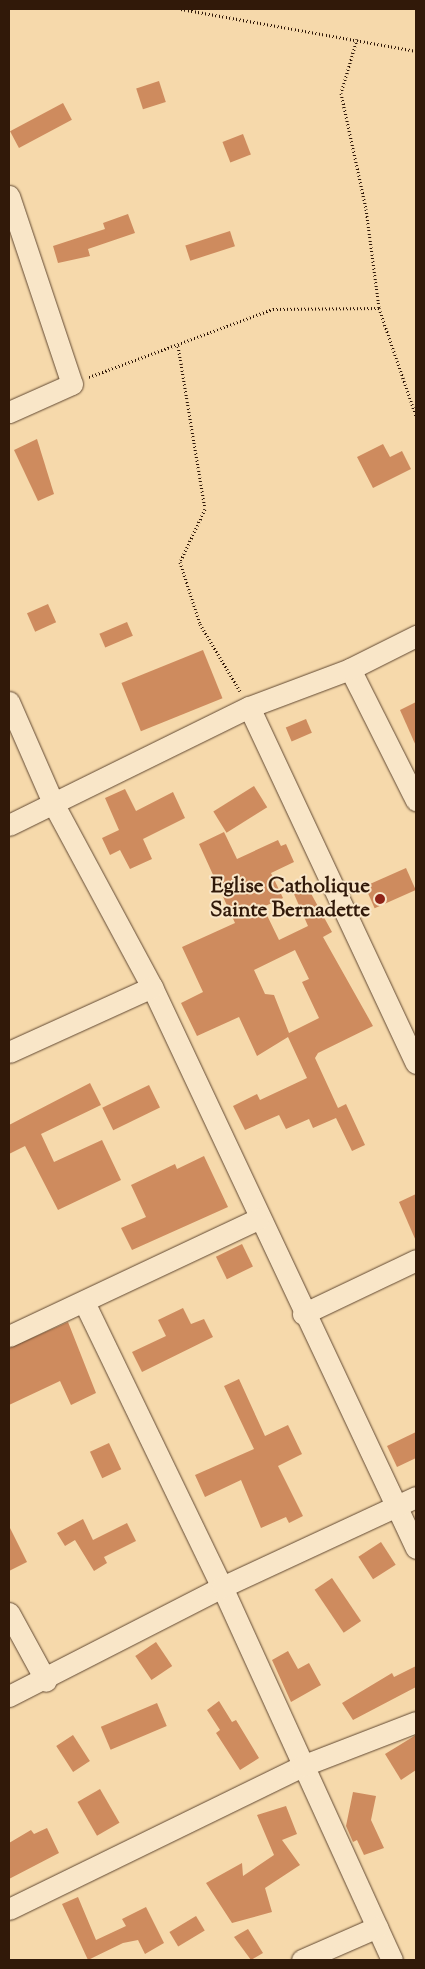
<!DOCTYPE html>
<style>
body{margin:0}
#map{position:relative;width:425px;height:1969px;overflow:hidden;background:#f6d9ab;font-family:"Sorts Mill Goudy",serif}
div>[style]{position:absolute}
[style*='--x']{left:calc(var(--x)*1px);top:calc(var(--y)*1px);width:calc(var(--w)*1px);rotate:calc(var(--a)*1deg)}
.building>*{inset:0;background:#ce8b5e;transform-origin:0 0}
.path>*{height:3px;margin-top:-1.5px;transform-origin:0;background:repeating-linear-gradient(90deg,#311909 0 1px,transparent 0 3.5px)}
.roads{filter:drop-shadow(0 0 1px #624932) drop-shadow(0 0 1px #624932)}
.minor>*{height:21px;margin:-10.5px;padding:0 10.5px;transform-origin:10.5px;border-radius:10.5px;background:#f9e6c8}
.dots>*{width:14px;height:14px;translate:-50% -50%;box-sizing:border-box;border:2px solid #f9e6c8;border-radius:50%}
span{translate:-50% -50%;white-space:nowrap;text-align:center;line-height:1.15;-webkit-text-stroke:4px #f9e6c8;paint-order:stroke}
.poi-label{font-size:21px;color:#311909;font-weight:700}
.right{translate:-100% -50%;text-align:right}
.frame{position:absolute;inset:0;border:10px solid #311909;pointer-events:none}
</style>
<div id="map">
<div class="building">
<i style="left:159px;top:81px;width:22px;height:24px;rotate:72deg"></i>
<i style="left:63px;top:103px;width:19px;height:60px;rotate:62deg"></i>
<i style="left:243px;top:134px;width:22px;height:22px;rotate:69deg"></i>
<i style="clip-path:polygon(128px 214px,135px 233px,88px 249px,90px 256px,58px 263px,53px 246px,105px 229px,103px 223px)"></i>
<i style="left:230px;top:231px;width:16px;height:47px;rotate:72deg"></i>
<i style="clip-path:polygon(37px 439px,54px 494px,38px 501px,14px 450px)"></i>
<i style="clip-path:polygon(383px 444px,390px 457px,402px 451px,411px 469px,373px 488px,357px 457px)"></i>
<i style="left:48px;top:604px;width:20px;height:23px;rotate:66deg"></i>
<i style="left:127px;top:622px;width:15px;height:30px;rotate:67deg"></i>
<i style="left:203px;top:650px;width:52px;height:88px;rotate:68deg"></i>
<i style="clip-path:polygon(416px 702px,416px 746px,400px 710px)"></i>
<i style="left:306px;top:719px;width:15px;height:22px;rotate:67deg"></i>
<i style="left:254px;top:786px;width:25px;height:48px;rotate:58deg"></i>
<i style="clip-path:polygon(125px 789px,136px 811px,173px 792px,185px 818px,143px 839px,152px 859px,130px 869px,120px 850px,110px 855px,102px 838px,119px 830px,105px 798px)"></i>
<i style="clip-path:polygon(evenodd,224px 832px,237px 859px,278px 840px,281px 846px,286px 844px,294px 862px,271px 873px,283px 898px,263px 907px,279px 940px,308px 926px,294px 894px,308px 888px,332px 932px,323px 937px,373px 1026px,318px 1053px,315px 1058px,338px 1108px,346px 1104px,365px 1145px,352px 1151px,336px 1118px,313px 1128px,309px 1119px,286px 1129px,279px 1115px,245px 1130px,233px 1106px,257px 1094px,260px 1100px,307px 1078px,288px 1037px,257px 1056px,239px 1017px,197px 1036px,181px 1003px,203px 992px,182px 947px,235px 923px,199px 844px,224px 832px,295px 950px,309px 979px,302px 982px,319px 1018px,289px 1033px,274px 995px,265px 994px,254px 970px,295px 950px)"></i>
<i style="left:406px;top:868px;width:24px;height:45px;rotate:66deg"></i>
<i style="clip-path:polygon(90px 1083px,101px 1105px,41px 1134px,54px 1162px,102px 1140px,121px 1180px,58px 1210px,25px 1146px,9px 1154px,9px 1125px)"></i>
<i style="left:149px;top:1085px;width:25px;height:52px;rotate:64deg"></i>
<i style="clip-path:polygon(204px 1156px,228px 1207px,132px 1250px,121px 1228px,146px 1217px,131px 1185px,175px 1164px,177px 1169px)"></i>
<i style="clip-path:polygon(416px 1194px,416px 1241px,399px 1202px)"></i>
<i style="left:242px;top:1244px;width:25px;height:29px;rotate:64deg"></i>
<i style="clip-path:polygon(183px 1308px,191px 1324px,204px 1319px,213px 1337px,142px 1372px,132px 1352px,166px 1336px,158px 1320px)"></i>
<i style="clip-path:polygon(68px 1322px,96px 1393px,71px 1405px,60px 1381px,9px 1405px,9px 1348px)"></i>
<i style="clip-path:polygon(239px 1379px,265px 1436px,288px 1425px,302px 1454px,278px 1466px,303px 1516px,289px 1523px,286px 1517px,261px 1528px,241px 1480px,205px 1497px,195px 1475px,254px 1449px,224px 1386px)"></i>
<i style="clip-path:polygon(416px 1432px,416px 1458px,397px 1467px,387px 1446px)"></i>
<i style="left:109px;top:1443px;width:29px;height:21px;rotate:65deg"></i>
<i style="clip-path:polygon(83px 1519px,93px 1540px,127px 1523px,136px 1541px,104px 1557px,107px 1563px,94px 1571px,75px 1540px,65px 1546px,57px 1533px)"></i>
<i style="clip-path:polygon(9px 1526px,27px 1562px,9px 1571px)"></i>
<i style="left:381px;top:1542px;width:27px;height:27px;rotate:57deg"></i>
<i style="left:332px;top:1578px;width:52px;height:21px;rotate:56deg"></i>
<i style="left:156px;top:1642px;width:29px;height:25px;rotate:56deg"></i>
<i style="clip-path:polygon(288px 1651px,298px 1669px,309px 1663px,321px 1685px,291px 1702px,272px 1660px)"></i>
<i style="clip-path:polygon(416px 1666px,416px 1687px,353px 1720px,342px 1703px,392px 1673px,394px 1677px)"></i>
<i style="clip-path:polygon(219px 1701px,232px 1722px,236px 1720px,259px 1758px,240px 1770px,216px 1733px,220px 1730px,207px 1710px)"></i>
<i style="left:157px;top:1703px;width:25px;height:61px;rotate:67deg"></i>
<i style="left:73px;top:1735px;width:31px;height:20px;rotate:57deg"></i>
<i style="clip-path:polygon(416px 1735px,416px 1770px,401px 1780px,385px 1754px)"></i>
<i style="left:100px;top:1789px;width:39px;height:26px;rotate:60deg"></i>
<i style="clip-path:polygon(353px 1792px,376px 1796px,371px 1820px,384px 1848px,364px 1855px,357px 1840px,353px 1842px,346px 1826px)"></i>
<i style="clip-path:polygon(286px 1806px,297px 1834px,282px 1840px,300px 1865px,265px 1888px,272px 1912px,232px 1923px,206px 1883px,242px 1863px,243px 1876px,274px 1855px,257px 1815px)"></i>
<i style="clip-path:polygon(47px 1828px,59px 1853px,9px 1879px,9px 1843px,31px 1830px,34px 1834px)"></i>
<i style="clip-path:polygon(78px 1897px,96px 1940px,126px 1926px,122px 1919px,146px 1907px,164px 1943px,145px 1954px,138px 1940px,123px 1943px,88px 1960px,62px 1904px)"></i>
<i style="left:196px;top:1916px;width:17px;height:31px;rotate:59deg"></i>
<i style="clip-path:polygon(248px 1929px,263px 1953px,251px 1960px,234px 1937px)"></i>
</div>
<div class="path">
<i style="--x:181;--y:9;--w:239;--a:10.1"></i>
<i style="--x:9;--y:10;--w:3;--a:-18"></i>
<i style="--x:357;--y:39;--w:56;--a:106.5"></i>
<i style="--x:341;--y:93;--w:119;--a:77.8"></i>
<i style="--x:366;--y:209;--w:100;--a:82.5"></i>
<i style="--x:379;--y:308;--w:114;--a:71.1"></i>
<i style="--x:178;--y:346;--w:165;--a:80.6"></i>
<i style="--x:205;--y:509;--w:59;--a:115.3"></i>
<i style="--x:180;--y:562;--w:65;--a:72.1"></i>
<i style="--x:200;--y:624;--w:78;--a:59.2"></i>
<i style="--x:89;--y:377;--w:196;--a:-20.3"></i>
<i style="--x:273;--y:309;--w:106;--a:-0.5"></i>
</div>
<div class="roads">
<div class="minor">
<i style="--x:9;--y:196;--w:198;--a:71.5"></i>
<i style="--x:72;--y:384;--w:69;--a:156"></i>
<i style="--x:350;--y:669;--w:147;--a:63.3"></i>
<i style="--x:9;--y:702;--w:112;--a:66.4"></i>
<i style="--x:54;--y:805;--w:207;--a:61.7"></i>
<i style="--x:152;--y:987;--w:620;--a:64.8"></i>
<i style="--x:249;--y:707;--w:393;--a:64.9"></i>
<i style="--x:9;--y:825;--w:267;--a:-26.2"></i>
<i style="--x:249;--y:707;--w:108;--a:-20.6"></i>
<i style="--x:350;--y:669;--w:74;--a:-26.6"></i>
<i style="--x:9;--y:1052;--w:157;--a:-24.4"></i>
<i style="--x:84;--y:1302;--w:317;--a:64.2"></i>
<i style="--x:222;--y:1587;--w:410;--a:65.5"></i>
<i style="--x:303;--y:1314;--w:125;--a:-25.5"></i>
<i style="--x:9;--y:1336;--w:275;--a:-25.2"></i>
<i style="--x:9;--y:1613;--w:77;--a:61.4"></i>
<i style="--x:9;--y:1696;--w:239;--a:-27.1"></i>
<i style="--x:222;--y:1587;--w:214;--a:-24.9"></i>
<i style="--x:9;--y:1909;--w:326;--a:-26"></i>
<i style="--x:302;--y:1766;--w:122;--a:-21.1"></i>
<i style="--x:302;--y:1960;--w:82;--a:-23.7"></i>
</div>
</div>
<div class="dots">
<i style="left:380px;top:899px;background:#8f2418"></i>
</div>
<div class="poi-label">
<span class="right" style="left:370px;top:899px">Eglise Catholique<br>Sainte Bernadette</span>
</div>
<div class="frame"></div>
</div>
